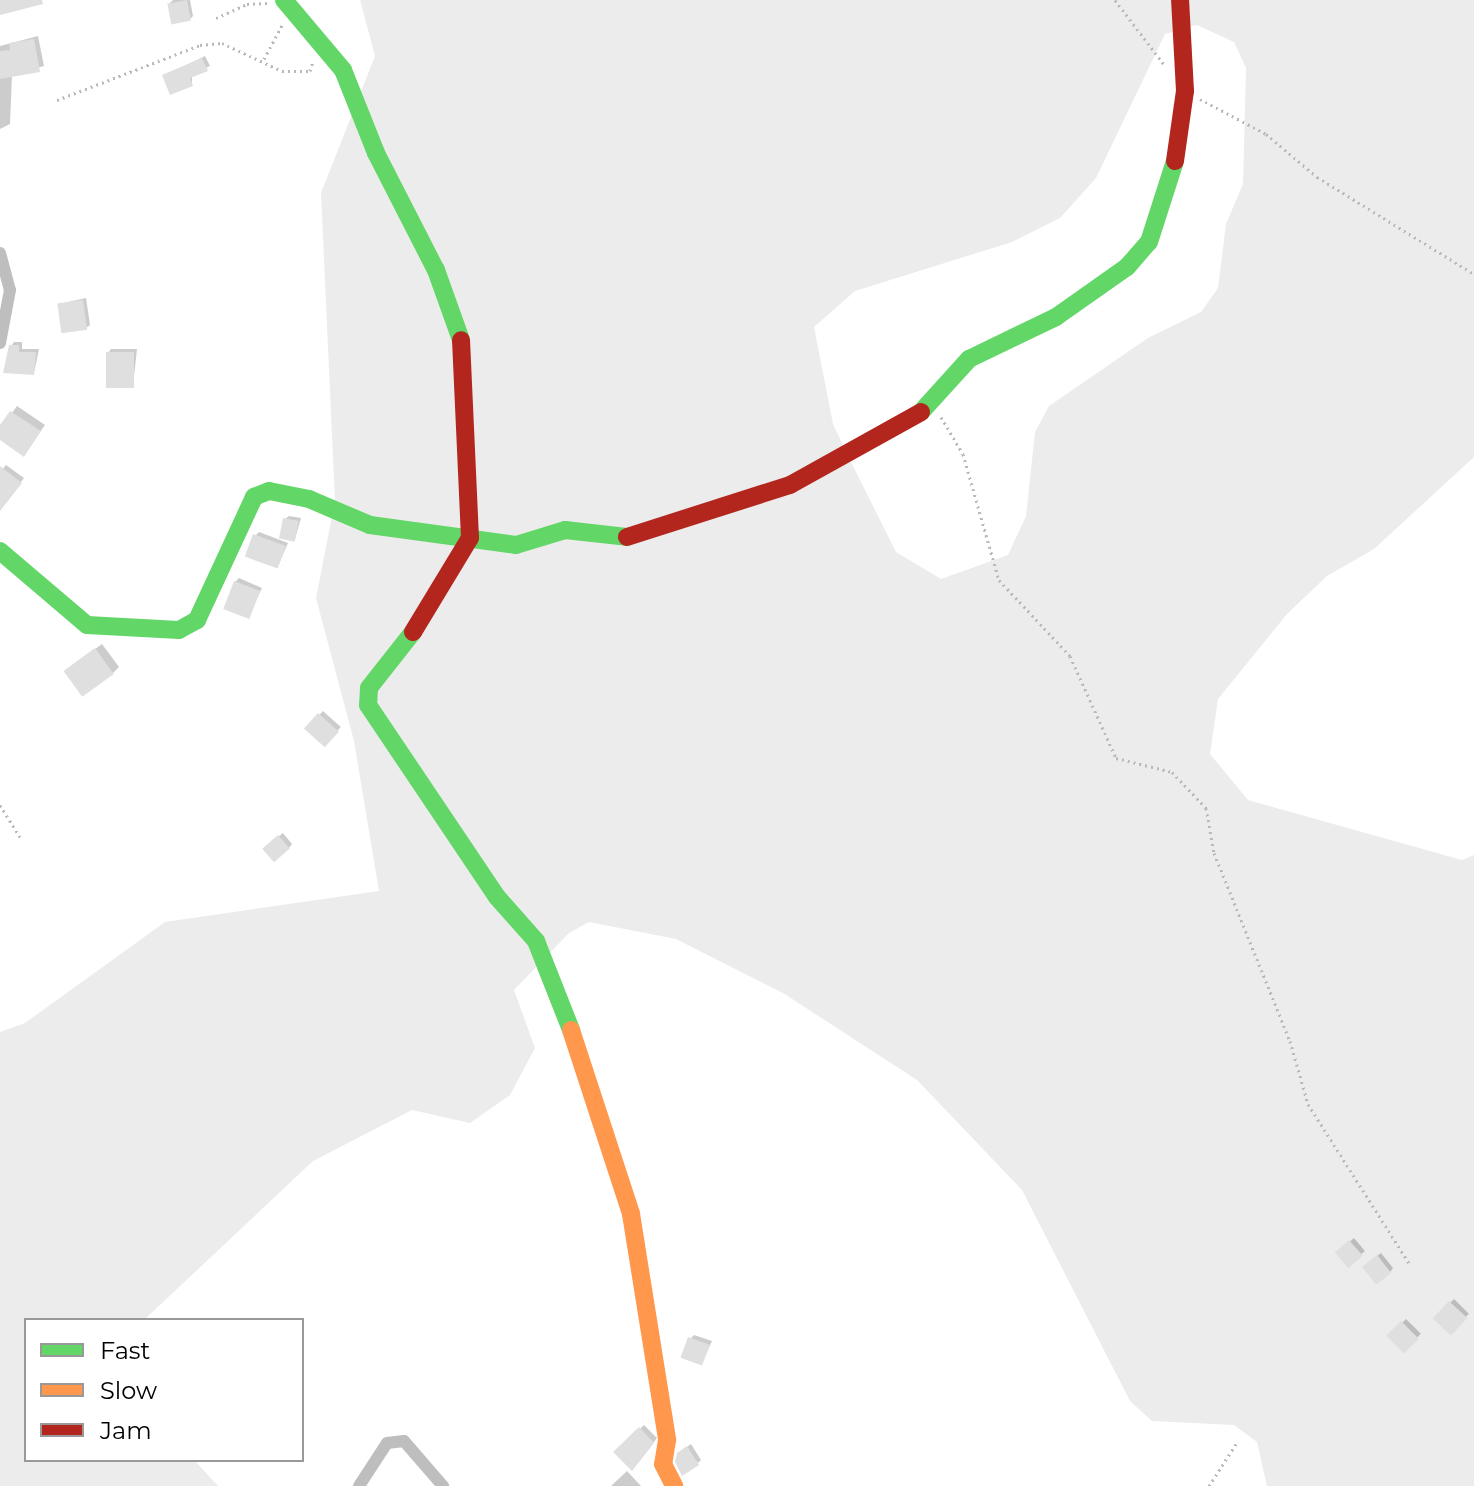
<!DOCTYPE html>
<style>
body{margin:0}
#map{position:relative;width:1474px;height:1486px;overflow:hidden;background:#fff;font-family:Montserrat,sans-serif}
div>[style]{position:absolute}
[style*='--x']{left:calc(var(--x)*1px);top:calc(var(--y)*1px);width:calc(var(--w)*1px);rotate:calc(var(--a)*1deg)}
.green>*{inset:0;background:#ececec}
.shadow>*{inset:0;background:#0003;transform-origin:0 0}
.building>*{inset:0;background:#dfdfdf;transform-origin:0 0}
.path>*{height:3px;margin-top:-1.5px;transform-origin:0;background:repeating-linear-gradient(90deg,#b9b9b9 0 2px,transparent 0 6px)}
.street>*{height:12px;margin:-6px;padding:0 6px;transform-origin:6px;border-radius:6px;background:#bebebe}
.fast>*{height:18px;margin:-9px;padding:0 9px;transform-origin:9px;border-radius:9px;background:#63d668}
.slow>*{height:18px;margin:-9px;padding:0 9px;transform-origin:9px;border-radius:9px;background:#ff974d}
.jam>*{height:18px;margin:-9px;padding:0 9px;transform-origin:9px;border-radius:9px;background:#b3261e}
span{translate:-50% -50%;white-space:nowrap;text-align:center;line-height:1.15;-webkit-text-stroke:6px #fff;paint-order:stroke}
.legend{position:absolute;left:24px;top:1318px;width:280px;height:144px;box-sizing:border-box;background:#fff;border:2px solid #999;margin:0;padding:10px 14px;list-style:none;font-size:24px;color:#000}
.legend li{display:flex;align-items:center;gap:16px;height:40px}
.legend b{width:40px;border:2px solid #999}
</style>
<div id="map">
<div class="green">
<i style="clip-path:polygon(evenodd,360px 0,1474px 0,1474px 457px,1374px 549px,1327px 576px,1287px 614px,1218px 699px,1210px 754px,1248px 800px,1462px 860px,1474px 855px,1474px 1486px,1267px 1486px,1257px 1442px,1234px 1425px,1152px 1421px,1130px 1401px,1022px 1190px,917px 1080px,783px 993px,676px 939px,589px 922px,569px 933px,514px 990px,535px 1048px,510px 1095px,470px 1123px,412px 1110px,313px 1161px,144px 1320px,26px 1320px,26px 1460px,194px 1460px,218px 1486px,0 1486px,0 1032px,25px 1023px,165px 922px,379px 891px,354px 741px,316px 598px,335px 501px,321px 193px,375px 56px,360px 0,1197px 25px,1234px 42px,1246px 68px,1243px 184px,1226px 224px,1218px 288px,1201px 312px,1148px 338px,1049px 406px,1035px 432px,1026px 516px,1008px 555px,941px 579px,896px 552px,848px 456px,833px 424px,814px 327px,855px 291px,1012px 242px,1060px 218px,1096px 178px,1165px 34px,1197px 25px)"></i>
</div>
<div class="shadow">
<i style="clip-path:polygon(173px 0,190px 0,193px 16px,190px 19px,169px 4px)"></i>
<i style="clip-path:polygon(38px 36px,44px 66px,12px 75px,10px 124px,0 129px,0 46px)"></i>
<i style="clip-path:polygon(205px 56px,210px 66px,192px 75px,192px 84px,164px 76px)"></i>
<i style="clip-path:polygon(86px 298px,90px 325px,86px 328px,59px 304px)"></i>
<i style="clip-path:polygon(14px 342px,22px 342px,22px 349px,39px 349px,34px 373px,11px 346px)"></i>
<i style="clip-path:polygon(111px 349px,137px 349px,133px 386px,108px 353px)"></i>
<i style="clip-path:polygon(17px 406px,45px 425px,24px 454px,0 438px,0 429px)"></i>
<i style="clip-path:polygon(6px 465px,24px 478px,0 508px,0 472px)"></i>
<i style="clip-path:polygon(289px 516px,301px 518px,295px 539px,285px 519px)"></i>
<i style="clip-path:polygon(259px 532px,288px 543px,278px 566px,255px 536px)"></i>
<i style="clip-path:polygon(239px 578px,262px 588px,248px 617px,235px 582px)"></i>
<i style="clip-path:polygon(102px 644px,119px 667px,113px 673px,72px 666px)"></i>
<i style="left:323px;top:711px;width:24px;height:24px;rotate:42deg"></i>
<i style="clip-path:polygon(283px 833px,292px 844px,289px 848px,268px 845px)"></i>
<i style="left:1354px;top:1238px;width:17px;height:22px;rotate:50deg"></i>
<i style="clip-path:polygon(1381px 1253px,1393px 1268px,1390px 1272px,1368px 1263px)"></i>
<i style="left:1454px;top:1299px;width:21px;height:27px;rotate:45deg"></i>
<i style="left:1406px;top:1319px;width:21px;height:24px;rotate:45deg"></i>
<i style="clip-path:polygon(694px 1335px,712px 1341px,702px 1363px,690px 1339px)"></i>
<i style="clip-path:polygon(644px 1425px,657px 1438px,636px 1465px,616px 1452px)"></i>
<i style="clip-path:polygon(691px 1444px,701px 1460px,698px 1463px,683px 1450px)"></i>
<i style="clip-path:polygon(627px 1471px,641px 1486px,611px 1486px)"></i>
</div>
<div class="building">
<i style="clip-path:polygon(0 0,42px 0,43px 4px,0 15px)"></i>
<i style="left:187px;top:0;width:21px;height:20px;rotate:79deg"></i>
<i style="clip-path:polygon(34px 39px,40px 72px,0 79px,0 51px,10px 50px,9px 43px)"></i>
<i style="clip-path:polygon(202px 58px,208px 71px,190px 78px,193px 86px,170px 95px,162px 75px)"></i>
<i style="left:83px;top:300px;width:30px;height:26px;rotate:82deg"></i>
<i style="clip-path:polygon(9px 345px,19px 345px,19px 352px,36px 352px,34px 375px,3px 373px)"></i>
<i style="left:106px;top:352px;width:28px;height:36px"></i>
<i style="clip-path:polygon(10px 411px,41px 431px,24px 457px,0 440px,0 425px)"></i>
<i style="clip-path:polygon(0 466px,22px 483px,0 511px)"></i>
<i style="left:283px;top:518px;width:16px;height:21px;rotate:11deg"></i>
<i style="left:253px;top:534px;width:35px;height:24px;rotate:20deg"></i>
<i style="left:234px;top:581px;width:28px;height:30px;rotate:21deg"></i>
<i style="left:95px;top:648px;width:32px;height:39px;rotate:54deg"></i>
<i style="left:318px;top:713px;width:28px;height:21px;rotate:42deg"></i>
<i style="left:278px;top:835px;width:18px;height:21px;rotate:49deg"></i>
<i style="left:1349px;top:1240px;width:21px;height:19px;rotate:49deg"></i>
<i style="left:1377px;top:1255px;width:23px;height:19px;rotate:52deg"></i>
<i style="left:1449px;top:1301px;width:25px;height:24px;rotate:43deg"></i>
<i style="left:1401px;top:1321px;width:25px;height:21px;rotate:45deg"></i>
<i style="left:688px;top:1337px;width:23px;height:22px;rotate:20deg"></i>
<i style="clip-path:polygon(639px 1427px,654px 1443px,632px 1471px,613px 1452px)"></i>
<i style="clip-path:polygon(687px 1446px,699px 1465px,682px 1476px,675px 1462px,677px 1453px)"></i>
</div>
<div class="path">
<i style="--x:1115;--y:0;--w:84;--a:52.7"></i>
<i style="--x:216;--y:18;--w:34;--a:-24"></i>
<i style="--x:247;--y:4;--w:20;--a:-3"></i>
<i style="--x:264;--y:59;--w:40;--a:-62"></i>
<i style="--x:1200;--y:99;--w:75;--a:27.9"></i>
<i style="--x:1266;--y:134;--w:67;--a:40.1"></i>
<i style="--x:1317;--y:177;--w:185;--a:31.7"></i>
<i style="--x:57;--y:100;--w:153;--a:-21"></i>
<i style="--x:200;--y:45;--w:22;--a:-5"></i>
<i style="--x:222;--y:43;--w:66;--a:25"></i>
<i style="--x:282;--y:71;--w:28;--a:0"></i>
<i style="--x:310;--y:71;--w:10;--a:-73"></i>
<i style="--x:941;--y:417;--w:43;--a:59.3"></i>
<i style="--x:963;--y:454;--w:131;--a:74.1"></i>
<i style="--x:999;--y:580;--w:104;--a:46.9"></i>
<i style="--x:1070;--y:656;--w:112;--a:65.7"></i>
<i style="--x:1116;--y:758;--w:58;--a:14"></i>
<i style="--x:1172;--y:772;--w:50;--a:46.6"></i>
<i style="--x:1206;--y:808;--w:46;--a:79.9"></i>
<i style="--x:1214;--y:853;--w:203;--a:68"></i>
<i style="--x:1290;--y:1041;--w:66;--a:74.1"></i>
<i style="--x:1308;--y:1104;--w:191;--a:57.6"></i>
<i style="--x:0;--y:805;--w:38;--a:58"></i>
<i style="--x:1209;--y:1486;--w:50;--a:-57.3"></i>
</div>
<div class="street">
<i style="--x:0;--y:253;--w:38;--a:75"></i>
<i style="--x:10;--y:290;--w:54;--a:100.7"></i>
<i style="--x:359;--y:1486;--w:51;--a:-56.9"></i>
<i style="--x:387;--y:1443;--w:17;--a:-7"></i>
<i style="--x:404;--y:1441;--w:60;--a:49.1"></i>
</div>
<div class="fast">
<i style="--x:284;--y:0;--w:92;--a:49.9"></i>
<i style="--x:343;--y:70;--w:89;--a:68.3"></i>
<i style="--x:376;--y:153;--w:131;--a:62.9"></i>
<i style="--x:436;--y:270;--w:74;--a:70.3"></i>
<i style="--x:921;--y:412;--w:72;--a:-47.8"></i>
<i style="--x:969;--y:359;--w:97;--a:-25.8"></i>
<i style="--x:1056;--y:317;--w:87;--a:-35.2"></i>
<i style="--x:1127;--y:267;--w:33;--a:-49"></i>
<i style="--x:1149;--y:242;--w:85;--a:-72.2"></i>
<i style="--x:0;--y:551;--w:114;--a:40.4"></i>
<i style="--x:87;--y:625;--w:92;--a:3.1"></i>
<i style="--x:179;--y:630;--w:21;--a:-29"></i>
<i style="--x:197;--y:620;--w:136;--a:-65.1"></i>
<i style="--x:254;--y:497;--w:16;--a:-22"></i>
<i style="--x:269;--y:491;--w:41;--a:11.3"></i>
<i style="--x:309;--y:499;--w:66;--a:23.1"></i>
<i style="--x:370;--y:525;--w:147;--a:7.8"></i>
<i style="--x:516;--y:545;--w:51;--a:-17"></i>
<i style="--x:565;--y:530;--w:62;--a:6.4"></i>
<i style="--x:413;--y:632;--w:71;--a:128.2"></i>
<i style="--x:369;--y:688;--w:17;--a:93"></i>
<i style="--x:368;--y:705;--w:231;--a:56.1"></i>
<i style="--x:497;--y:897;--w:59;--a:48.4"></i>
<i style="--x:536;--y:941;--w:96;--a:68.5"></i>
</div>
<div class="slow">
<i style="--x:571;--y:1030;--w:194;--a:71.9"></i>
<i style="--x:631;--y:1214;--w:229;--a:80.9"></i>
<i style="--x:667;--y:1440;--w:24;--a:99"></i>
<i style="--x:663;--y:1464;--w:25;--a:63"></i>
</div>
<div class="jam">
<i style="--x:1175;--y:161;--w:71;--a:-81.9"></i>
<i style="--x:1185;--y:91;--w:91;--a:-93.1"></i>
<i style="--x:627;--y:537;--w:171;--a:-17.7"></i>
<i style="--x:790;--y:485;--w:150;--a:-29.1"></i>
<i style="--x:413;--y:632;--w:110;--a:-58.8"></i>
<i style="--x:470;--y:538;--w:198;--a:-92.6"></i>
</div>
<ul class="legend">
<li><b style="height:10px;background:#63d668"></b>Fast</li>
<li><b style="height:10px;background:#ff974d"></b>Slow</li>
<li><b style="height:10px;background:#b3261e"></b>Jam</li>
</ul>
</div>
